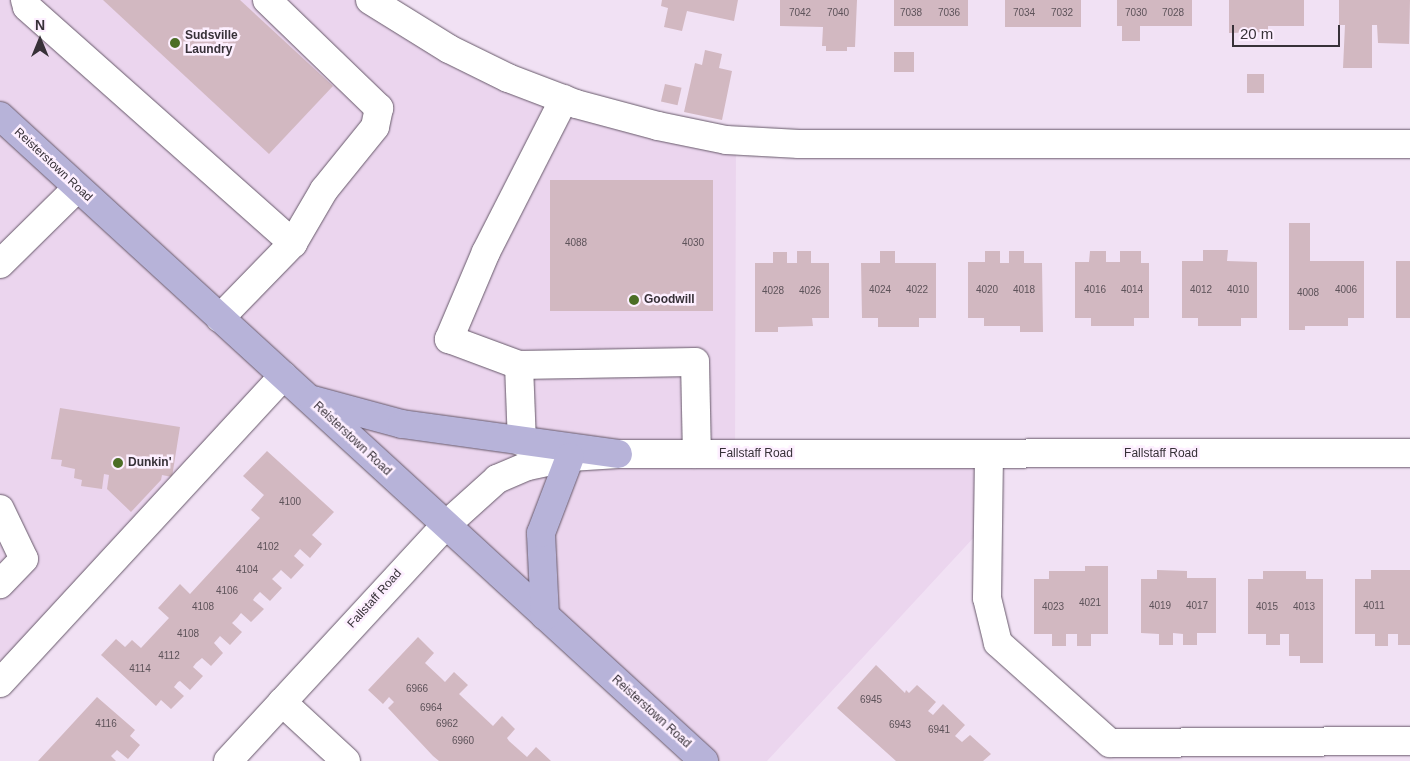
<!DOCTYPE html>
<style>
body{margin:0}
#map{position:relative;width:1410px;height:761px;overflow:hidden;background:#f1e1f4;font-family:Arial,sans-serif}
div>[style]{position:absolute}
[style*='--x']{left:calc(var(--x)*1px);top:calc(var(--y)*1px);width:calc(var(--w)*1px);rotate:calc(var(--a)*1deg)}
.built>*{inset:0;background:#ebd5ee}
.building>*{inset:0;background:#d2b8c1;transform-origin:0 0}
.roads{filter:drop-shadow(0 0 1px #665869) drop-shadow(0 0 1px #665869)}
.minor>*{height:28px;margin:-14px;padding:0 14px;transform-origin:14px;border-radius:14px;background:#fff}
.major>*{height:28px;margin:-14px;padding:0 14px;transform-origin:14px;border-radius:14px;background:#b7b3d9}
.dots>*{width:14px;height:14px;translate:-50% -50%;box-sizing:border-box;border:2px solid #fdefff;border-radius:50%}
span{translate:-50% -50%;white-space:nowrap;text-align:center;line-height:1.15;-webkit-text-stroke:5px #fdefff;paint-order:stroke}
.number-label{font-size:10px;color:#5e535a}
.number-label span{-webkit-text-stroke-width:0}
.poi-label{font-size:12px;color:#373138;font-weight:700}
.left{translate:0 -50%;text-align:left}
.street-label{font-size:12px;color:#373138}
.north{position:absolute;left:15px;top:15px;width:50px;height:50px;-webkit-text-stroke:4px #fdefff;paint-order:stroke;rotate:0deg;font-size:14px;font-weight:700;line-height:20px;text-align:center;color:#373138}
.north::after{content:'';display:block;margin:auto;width:18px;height:22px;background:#373138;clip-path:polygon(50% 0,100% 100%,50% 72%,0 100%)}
.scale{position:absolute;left:1232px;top:25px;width:108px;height:22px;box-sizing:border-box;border:2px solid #373138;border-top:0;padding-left:6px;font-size:15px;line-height:18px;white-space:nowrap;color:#373138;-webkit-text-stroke:4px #fdefff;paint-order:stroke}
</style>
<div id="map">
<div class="built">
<i style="clip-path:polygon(0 0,376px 0,537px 90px,736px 141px,735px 458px,987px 459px,989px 521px,767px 761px,702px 761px,282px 377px,0 684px)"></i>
</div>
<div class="building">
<i style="clip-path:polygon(103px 0,240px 0,333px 86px,269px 154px)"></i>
<i style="clip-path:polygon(662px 0,738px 0,734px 21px,687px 11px,682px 31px,664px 27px,668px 8px,661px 6px)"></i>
<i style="clip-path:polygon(780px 0,857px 0,855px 47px,847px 47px,847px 51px,826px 51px,826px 46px,822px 46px,823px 27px,780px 26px)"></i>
<i style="left:894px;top:0;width:74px;height:26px"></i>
<i style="left:1005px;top:0;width:76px;height:27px"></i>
<i style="clip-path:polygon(1117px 0,1192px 0,1192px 26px,1140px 26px,1140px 41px,1122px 41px,1122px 26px,1117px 26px)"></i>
<i style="clip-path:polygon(1229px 0,1304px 0,1304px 26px,1268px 26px,1268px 32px,1229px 33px)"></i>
<i style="clip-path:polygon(1339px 0,1410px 0,1409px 44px,1378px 43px,1377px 25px,1372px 25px,1372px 68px,1343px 68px,1345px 25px,1339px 25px)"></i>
<i style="clip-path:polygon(705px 50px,722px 54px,719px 68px,732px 71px,722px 120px,684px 112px,695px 63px,702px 65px)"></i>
<i style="left:894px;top:52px;width:20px;height:20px"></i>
<i style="left:1247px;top:74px;width:17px;height:19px"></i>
<i style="left:665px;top:84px;width:17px;height:18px;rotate:13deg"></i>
<i style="left:550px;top:180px;width:163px;height:131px"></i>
<i style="clip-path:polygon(1289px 223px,1310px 223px,1310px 261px,1364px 261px,1364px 318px,1348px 318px,1348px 326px,1305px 326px,1305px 330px,1289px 330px)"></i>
<i style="clip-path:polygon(1203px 250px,1228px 250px,1227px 261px,1257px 262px,1257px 318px,1241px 318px,1241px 326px,1198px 326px,1198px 318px,1182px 318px,1182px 261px,1203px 261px)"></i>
<i style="clip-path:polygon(797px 251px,811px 251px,811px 263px,829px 263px,829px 318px,812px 318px,813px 326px,778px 327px,778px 332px,755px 332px,755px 263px,773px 263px,773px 252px,787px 252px,787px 263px,797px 263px)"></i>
<i style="clip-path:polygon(880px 251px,895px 251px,895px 263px,936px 263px,936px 318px,919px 318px,919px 327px,878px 327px,878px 318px,862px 318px,861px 263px,880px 263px)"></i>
<i style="clip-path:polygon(985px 251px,1000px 251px,1000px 263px,1009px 263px,1009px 251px,1024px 251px,1024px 263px,1042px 263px,1043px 332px,1020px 332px,1020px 326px,984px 326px,984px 318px,968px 318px,968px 262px,985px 262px)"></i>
<i style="clip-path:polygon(1090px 251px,1106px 251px,1106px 262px,1120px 262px,1120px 251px,1141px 251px,1141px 263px,1149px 263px,1149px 318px,1134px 318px,1134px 326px,1091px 326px,1091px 318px,1075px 318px,1075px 262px,1089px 262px)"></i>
<i style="left:1396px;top:261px;width:14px;height:57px"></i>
<i style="clip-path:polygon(60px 408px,180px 427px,172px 477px,162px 475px,161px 480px,131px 512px,107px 489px,109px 475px,104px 474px,102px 489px,81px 486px,82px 480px,74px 478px,75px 469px,61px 466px,62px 460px,51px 459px)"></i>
<i style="clip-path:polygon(267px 451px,334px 512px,312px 535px,322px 544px,310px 558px,300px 549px,294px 556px,304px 565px,291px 579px,281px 570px,272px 579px,282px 588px,270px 601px,260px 592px,255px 597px,253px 600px,264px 609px,251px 622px,241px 613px,237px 618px,232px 623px,242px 632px,230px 645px,220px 636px,214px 643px,223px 653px,211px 666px,202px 658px,196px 663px,193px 667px,203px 676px,190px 690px,180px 681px,178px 682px,174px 687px,184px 696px,171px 709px,161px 700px,156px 706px,101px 655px,116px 639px,125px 647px,132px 640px,141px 648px,169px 618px,158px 608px,180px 584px,190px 594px,260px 518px,251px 510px,264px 495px,243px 476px)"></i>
<i style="clip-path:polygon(1085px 566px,1108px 566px,1108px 634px,1091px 634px,1091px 646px,1077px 646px,1077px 634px,1066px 634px,1066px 646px,1052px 646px,1052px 634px,1034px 634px,1034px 579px,1049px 579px,1049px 571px,1085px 571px)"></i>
<i style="clip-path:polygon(1157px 570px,1187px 571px,1187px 578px,1216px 578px,1216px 633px,1197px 633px,1197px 645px,1183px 645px,1183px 634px,1173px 633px,1173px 645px,1159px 645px,1159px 634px,1141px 633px,1141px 579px,1157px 579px)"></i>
<i style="clip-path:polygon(1371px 570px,1410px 570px,1410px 645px,1398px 645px,1398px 634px,1388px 634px,1388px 646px,1375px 646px,1375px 634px,1355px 634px,1355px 579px,1371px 579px)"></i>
<i style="clip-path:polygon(1263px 571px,1306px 571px,1306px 579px,1323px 579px,1323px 663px,1300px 663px,1300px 656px,1289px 656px,1289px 634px,1280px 634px,1280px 645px,1266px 645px,1266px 634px,1248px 634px,1248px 579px,1263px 579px)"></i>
<i style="clip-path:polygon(418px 637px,434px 653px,425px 663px,442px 679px,445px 682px,454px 672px,468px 685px,459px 694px,493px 726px,502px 716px,515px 729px,507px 738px,509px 741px,527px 757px,536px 747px,551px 761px,439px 761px,433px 756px,388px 708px,394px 702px,389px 697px,383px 704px,368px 690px)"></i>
<i style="clip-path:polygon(876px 665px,905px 693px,906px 690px,909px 693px,917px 685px,936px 702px,928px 711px,933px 715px,943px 704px,965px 725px,955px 736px,962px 742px,970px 735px,991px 754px,983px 761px,896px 761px,837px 708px)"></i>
<i style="clip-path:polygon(97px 697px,135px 730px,130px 736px,140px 745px,128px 759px,117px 750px,111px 756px,116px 761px,38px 761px)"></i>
</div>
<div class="roads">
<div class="minor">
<i style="--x:25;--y:0;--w:7;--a:74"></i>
<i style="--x:27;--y:7;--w:356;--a:41.6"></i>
<i style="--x:293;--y:243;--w:105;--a:134.2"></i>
<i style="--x:267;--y:0;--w:156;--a:44"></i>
<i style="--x:379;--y:108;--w:19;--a:102"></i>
<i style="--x:375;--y:127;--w:81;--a:129"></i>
<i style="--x:324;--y:190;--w:61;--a:120.3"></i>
<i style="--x:370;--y:0;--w:93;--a:31.8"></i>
<i style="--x:449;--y:49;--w:66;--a:26.2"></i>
<i style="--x:508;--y:78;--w:73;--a:20.9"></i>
<i style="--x:576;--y:104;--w:85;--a:15"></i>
<i style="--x:658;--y:126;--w:69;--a:11.6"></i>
<i style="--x:726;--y:140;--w:73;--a:3.1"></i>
<i style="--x:799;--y:144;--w:611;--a:0"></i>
<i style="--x:564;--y:99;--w:172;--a:117"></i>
<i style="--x:486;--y:252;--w:95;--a:113"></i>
<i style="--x:449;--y:339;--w:75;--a:20.4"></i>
<i style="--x:519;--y:365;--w:176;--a:-1"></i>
<i style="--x:695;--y:362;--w:92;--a:88.8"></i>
<i style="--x:0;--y:264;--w:108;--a:-44.6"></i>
<i style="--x:519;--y:365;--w:77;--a:87.8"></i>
<i style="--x:989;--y:455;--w:143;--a:90.8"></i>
<i style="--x:987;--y:598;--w:46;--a:76.3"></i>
<i style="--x:998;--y:643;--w:150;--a:41.8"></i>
<i style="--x:1110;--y:743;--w:300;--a:-0.4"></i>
<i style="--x:0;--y:509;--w:55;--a:64.4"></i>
<i style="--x:24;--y:559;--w:35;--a:134"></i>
<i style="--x:0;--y:683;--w:418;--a:-47.3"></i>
<i style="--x:282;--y:702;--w:87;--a:42.7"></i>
<i style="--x:228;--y:761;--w:321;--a:-47.3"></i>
<i style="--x:446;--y:525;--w:69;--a:-42"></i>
<i style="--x:497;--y:479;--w:34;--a:-23"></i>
<i style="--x:528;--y:466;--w:43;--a:-12.1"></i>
<i style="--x:570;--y:457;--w:48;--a:-3.6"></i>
<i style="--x:618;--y:454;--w:792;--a:-0.07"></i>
</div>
<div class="major">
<i style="--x:0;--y:116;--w:955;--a:42.5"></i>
<i style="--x:313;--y:400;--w:92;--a:15.1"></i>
<i style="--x:402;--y:424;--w:218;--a:7.9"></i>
<i style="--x:545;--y:616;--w:83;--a:-92.8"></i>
<i style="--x:541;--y:533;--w:81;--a:-69.1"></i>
</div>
</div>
<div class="dots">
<i style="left:175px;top:43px;background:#4c6e26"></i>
<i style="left:634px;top:300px;background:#4c6e26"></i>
<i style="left:118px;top:463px;background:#4c6e26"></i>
</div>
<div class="number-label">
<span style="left:800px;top:13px">7042</span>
<span style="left:838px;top:13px">7040</span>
<span style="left:911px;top:13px">7038</span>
<span style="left:949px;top:13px">7036</span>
<span style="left:1024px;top:13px">7034</span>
<span style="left:1062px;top:13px">7032</span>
<span style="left:1136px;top:13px">7030</span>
<span style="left:1173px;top:13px">7028</span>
<span style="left:576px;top:243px">4088</span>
<span style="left:693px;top:243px">4030</span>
<span style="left:880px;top:290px">4024</span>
<span style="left:917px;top:290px">4022</span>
<span style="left:987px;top:290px">4020</span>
<span style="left:1024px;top:290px">4018</span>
<span style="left:1095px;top:290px">4016</span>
<span style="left:1132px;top:290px">4014</span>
<span style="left:1201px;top:290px">4012</span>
<span style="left:1238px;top:290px">4010</span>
<span style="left:1346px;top:290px">4006</span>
<span style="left:773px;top:291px">4028</span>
<span style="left:810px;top:291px">4026</span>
<span style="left:1308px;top:293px">4008</span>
<span style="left:290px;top:502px">4100</span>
<span style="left:268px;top:547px">4102</span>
<span style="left:247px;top:570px">4104</span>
<span style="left:227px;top:591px">4106</span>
<span style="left:1090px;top:603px">4021</span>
<span style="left:1160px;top:606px">4019</span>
<span style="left:1197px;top:606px">4017</span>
<span style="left:1374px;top:606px">4011</span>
<span style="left:203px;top:607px">4108</span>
<span style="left:1053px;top:607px">4023</span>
<span style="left:1267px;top:607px">4015</span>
<span style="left:1304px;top:607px">4013</span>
<span style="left:188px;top:634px">4108</span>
<span style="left:169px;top:656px">4112</span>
<span style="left:140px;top:669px">4114</span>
<span style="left:417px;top:689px">6966</span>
<span style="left:871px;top:700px">6945</span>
<span style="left:431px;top:708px">6964</span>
<span style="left:106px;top:724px">4116</span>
<span style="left:447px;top:724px">6962</span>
<span style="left:900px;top:725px">6943</span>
<span style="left:939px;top:730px">6941</span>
<span style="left:463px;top:741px">6960</span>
</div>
<div class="poi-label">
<span class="left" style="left:185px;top:43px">Sudsville<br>Laundry</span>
<span class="left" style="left:644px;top:300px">Goodwill</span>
<span class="left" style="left:128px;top:463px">Dunkin'</span>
</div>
<div class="street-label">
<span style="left:53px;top:165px;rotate:43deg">Reisterstown Road</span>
<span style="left:352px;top:439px;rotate:43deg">Reisterstown Road</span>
<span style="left:756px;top:454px">Fallstaff Road</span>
<span style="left:1161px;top:454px">Fallstaff Road</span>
<span style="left:375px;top:599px;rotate:-48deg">Fallstaff Road</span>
<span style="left:651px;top:712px;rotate:42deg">Reisterstown Road</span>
</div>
<div class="north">N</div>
<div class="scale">20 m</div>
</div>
